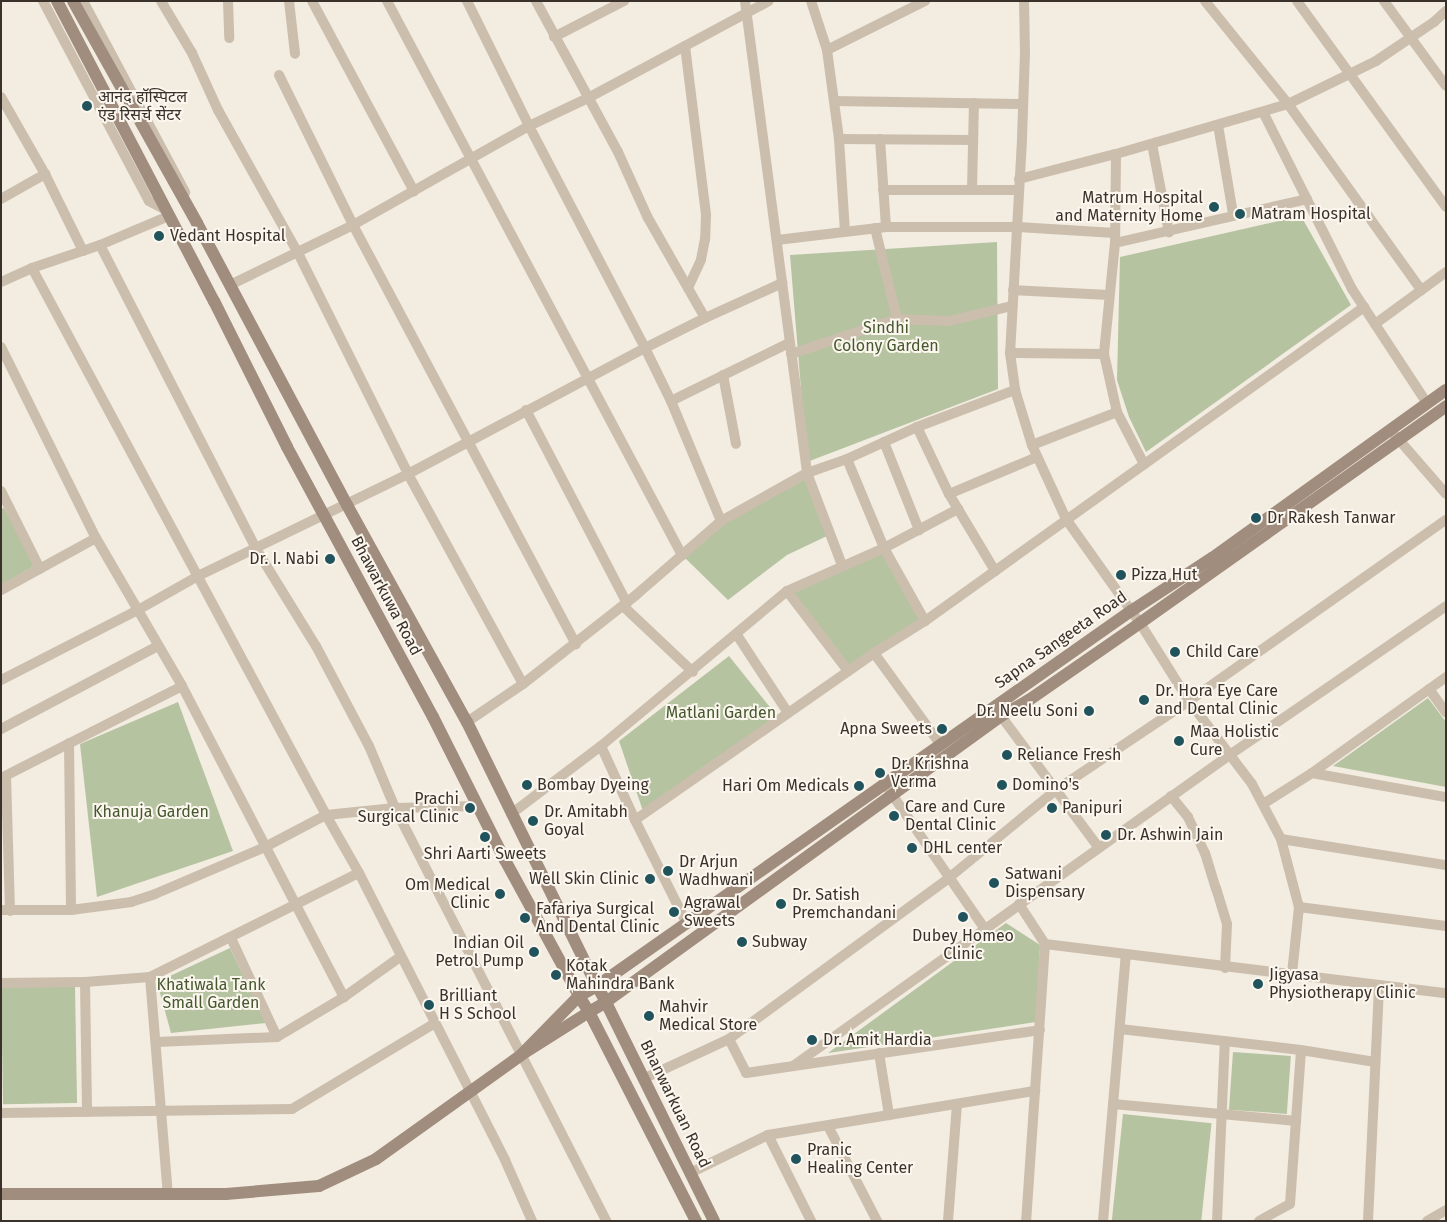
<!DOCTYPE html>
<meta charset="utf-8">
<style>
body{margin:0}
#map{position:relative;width:1447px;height:1222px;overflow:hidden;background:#f3ece1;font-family:"Fira Sans","Noto Sans Devanagari",sans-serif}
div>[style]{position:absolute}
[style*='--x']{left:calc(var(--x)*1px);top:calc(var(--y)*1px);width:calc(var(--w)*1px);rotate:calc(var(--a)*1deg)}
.green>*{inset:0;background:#b5c3a1;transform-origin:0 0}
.minor>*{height:10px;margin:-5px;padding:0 5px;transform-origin:5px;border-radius:5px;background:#ccbead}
.secondary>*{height:12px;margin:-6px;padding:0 6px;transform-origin:6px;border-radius:6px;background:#a08d7e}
.dots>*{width:14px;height:14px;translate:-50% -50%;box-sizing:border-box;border:2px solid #fbf6ee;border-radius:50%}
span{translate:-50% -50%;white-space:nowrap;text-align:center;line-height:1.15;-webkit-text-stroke:4px #fbf6ee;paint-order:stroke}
.poi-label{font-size:16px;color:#3a312b}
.left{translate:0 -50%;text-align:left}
.right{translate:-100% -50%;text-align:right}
.park-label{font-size:16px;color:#46582f}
.street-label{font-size:16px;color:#3a312b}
.frame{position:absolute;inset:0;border:2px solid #3a312b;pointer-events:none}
</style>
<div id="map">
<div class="green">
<i style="clip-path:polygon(1301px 216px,1351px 305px,1146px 452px,1129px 417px,1117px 380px,1120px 257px)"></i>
<i style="clip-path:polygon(997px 242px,998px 389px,807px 462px,790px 255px)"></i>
<i style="clip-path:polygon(807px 473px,829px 535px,787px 555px,728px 600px,682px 555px,721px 521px)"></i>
<i style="clip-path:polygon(4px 508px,36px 565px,1px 585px,1px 509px)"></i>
<i style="clip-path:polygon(884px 548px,925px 621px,848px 671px,787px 591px)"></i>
<i style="clip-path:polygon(729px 656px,781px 721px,643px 811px,619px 741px)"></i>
<i style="clip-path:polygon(1428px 698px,1446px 722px,1446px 787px,1333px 766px)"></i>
<i style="clip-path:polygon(178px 702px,233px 851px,97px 897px,80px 744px)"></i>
<i style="clip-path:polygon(1006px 923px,1040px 945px,1036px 1022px,828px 1053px)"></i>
<i style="clip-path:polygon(230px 948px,266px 1023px,171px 1033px,157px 982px)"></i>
<i style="left:75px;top:986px;width:117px;height:74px;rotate:89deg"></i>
<i style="left:1233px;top:1052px;width:58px;height:58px;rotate:4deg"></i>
<i style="left:1123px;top:1114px;width:89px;height:107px;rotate:6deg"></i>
</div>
<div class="minor">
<i style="--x:43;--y:1;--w:226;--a:62.1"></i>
<i style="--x:149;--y:201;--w:19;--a:28"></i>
<i style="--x:83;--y:1;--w:217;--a:61.9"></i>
<i style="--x:161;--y:1;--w:61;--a:59.2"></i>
<i style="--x:192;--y:53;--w:63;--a:65.5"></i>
<i style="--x:218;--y:110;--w:164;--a:60.8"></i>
<i style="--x:298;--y:253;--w:247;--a:63.5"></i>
<i style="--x:408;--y:474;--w:239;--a:61.3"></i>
<i style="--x:228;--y:1;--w:37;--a:88"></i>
<i style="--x:289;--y:1;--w:53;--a:83.5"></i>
<i style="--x:312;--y:1;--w:216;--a:61.8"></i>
<i style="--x:387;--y:1;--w:628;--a:61.97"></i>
<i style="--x:467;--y:1;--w:140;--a:63.6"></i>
<i style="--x:529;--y:126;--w:250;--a:62.4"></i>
<i style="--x:645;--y:348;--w:59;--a:63.9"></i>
<i style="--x:671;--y:401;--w:130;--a:67.4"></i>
<i style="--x:536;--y:1;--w:172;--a:61.5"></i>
<i style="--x:618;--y:152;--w:72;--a:65.6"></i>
<i style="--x:648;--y:218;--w:115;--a:60.3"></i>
<i style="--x:745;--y:1;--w:476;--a:82.5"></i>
<i style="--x:807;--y:473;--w:98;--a:69.2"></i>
<i style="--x:811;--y:1;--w:52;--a:71.9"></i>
<i style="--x:827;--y:50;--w:90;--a:82.3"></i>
<i style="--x:839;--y:139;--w:92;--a:86.3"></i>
<i style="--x:1024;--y:1;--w:51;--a:88.9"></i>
<i style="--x:1025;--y:52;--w:88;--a:92"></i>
<i style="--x:1022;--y:140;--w:213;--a:93.2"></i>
<i style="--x:1010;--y:353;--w:37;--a:82"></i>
<i style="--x:1015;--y:390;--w:58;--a:72.8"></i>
<i style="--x:1032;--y:445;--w:81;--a:65.3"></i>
<i style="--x:1066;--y:519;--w:128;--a:54.6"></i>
<i style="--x:1140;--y:623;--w:92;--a:57.9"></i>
<i style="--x:1189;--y:701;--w:104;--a:52.8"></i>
<i style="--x:1252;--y:784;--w:62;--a:62.2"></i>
<i style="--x:1281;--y:839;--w:70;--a:75.2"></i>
<i style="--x:1299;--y:907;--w:67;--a:96"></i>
<i style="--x:1205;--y:1;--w:132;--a:51.1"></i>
<i style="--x:1288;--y:104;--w:229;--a:54.4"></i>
<i style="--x:1297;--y:1;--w:254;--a:54.1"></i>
<i style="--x:1384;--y:1;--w:105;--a:53.9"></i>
<i style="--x:554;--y:37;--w:79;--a:-27.2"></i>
<i style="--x:685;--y:46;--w:170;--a:82.9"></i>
<i style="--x:706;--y:215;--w:24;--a:92"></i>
<i style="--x:705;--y:239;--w:21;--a:101"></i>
<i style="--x:701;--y:260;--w:31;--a:115"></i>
<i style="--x:827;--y:50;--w:110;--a:-26.6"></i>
<i style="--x:279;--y:75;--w:167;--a:63.7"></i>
<i style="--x:353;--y:225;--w:475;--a:62"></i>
<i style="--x:1;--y:97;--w:89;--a:60.3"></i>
<i style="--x:45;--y:174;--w:86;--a:63.7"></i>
<i style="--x:834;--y:101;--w:189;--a:0.9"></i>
<i style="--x:1263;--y:112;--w:198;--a:63.3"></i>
<i style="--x:1352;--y:289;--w:136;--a:56.7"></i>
<i style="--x:1218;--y:125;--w:90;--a:80.4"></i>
<i style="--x:839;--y:139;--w:134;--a:0.4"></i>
<i style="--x:880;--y:139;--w:88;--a:86.1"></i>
<i style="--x:1152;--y:144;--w:90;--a:79.1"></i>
<i style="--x:1116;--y:154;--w:89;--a:90.6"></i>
<i style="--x:1115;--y:243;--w:112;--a:95.7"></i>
<i style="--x:1104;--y:354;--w:59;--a:77.4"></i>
<i style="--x:1117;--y:412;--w:59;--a:62.6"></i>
<i style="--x:1019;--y:179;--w:100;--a:-14.5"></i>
<i style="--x:1116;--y:154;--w:179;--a:-16.2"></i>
<i style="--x:1288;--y:104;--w:98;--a:-26"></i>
<i style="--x:1376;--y:61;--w:70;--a:-33.9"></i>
<i style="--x:1434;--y:22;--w:16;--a:-43"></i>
<i style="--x:883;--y:190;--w:136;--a:0"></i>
<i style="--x:972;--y:190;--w:87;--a:-88.7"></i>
<i style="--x:1;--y:199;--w:51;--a:-29.6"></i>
<i style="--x:875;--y:228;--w:94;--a:76.4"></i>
<i style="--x:777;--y:240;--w:110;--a:-6.8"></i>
<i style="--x:886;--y:227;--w:132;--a:0"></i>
<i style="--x:1018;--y:227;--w:97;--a:3.5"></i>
<i style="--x:1115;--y:243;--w:197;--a:-12.9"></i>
<i style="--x:100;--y:245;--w:339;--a:62.8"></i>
<i style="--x:255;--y:547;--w:116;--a:58.4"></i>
<i style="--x:316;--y:646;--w:113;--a:62.1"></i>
<i style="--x:369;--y:746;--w:67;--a:67.2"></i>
<i style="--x:395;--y:808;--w:464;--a:62.9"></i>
<i style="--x:32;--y:268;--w:621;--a:61.74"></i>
<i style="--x:326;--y:815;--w:67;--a:60.4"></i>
<i style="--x:359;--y:873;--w:322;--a:63"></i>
<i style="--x:505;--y:1160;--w:67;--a:66.1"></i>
<i style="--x:1;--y:282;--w:34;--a:-24"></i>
<i style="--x:32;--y:268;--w:72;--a:-18.7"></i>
<i style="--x:100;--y:245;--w:75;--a:-22.8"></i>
<i style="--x:230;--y:285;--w:137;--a:-26"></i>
<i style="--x:353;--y:225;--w:202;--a:-29.4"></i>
<i style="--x:529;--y:126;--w:65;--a:-25.4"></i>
<i style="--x:588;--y:98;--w:205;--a:-28.2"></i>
<i style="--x:1013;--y:290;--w:96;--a:3"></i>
<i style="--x:1375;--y:324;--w:88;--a:-36.2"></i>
<i style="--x:1;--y:347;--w:213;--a:63.6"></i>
<i style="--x:96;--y:538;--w:171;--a:59.8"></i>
<i style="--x:182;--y:686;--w:351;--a:62.5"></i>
<i style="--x:1010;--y:353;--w:94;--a:0.6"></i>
<i style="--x:791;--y:354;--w:112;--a:-18.3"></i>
<i style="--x:897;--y:319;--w:52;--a:2.2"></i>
<i style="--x:949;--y:321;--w:65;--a:-13.4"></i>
<i style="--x:723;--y:375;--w:70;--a:79.3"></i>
<i style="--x:671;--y:401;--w:131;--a:-26.2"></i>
<i style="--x:526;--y:410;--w:218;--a:62.4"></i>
<i style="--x:917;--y:427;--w:74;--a:64.5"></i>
<i style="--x:949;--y:494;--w:90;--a:59.1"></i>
<i style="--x:1394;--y:434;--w:79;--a:49.1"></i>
<i style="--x:884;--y:442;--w:95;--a:68.3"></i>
<i style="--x:1032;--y:445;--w:91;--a:-21.2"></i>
<i style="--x:847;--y:459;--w:96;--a:67.4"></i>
<i style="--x:884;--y:548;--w:84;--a:60.7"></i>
<i style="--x:1;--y:491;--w:87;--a:63.4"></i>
<i style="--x:949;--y:494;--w:95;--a:-22.8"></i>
<i style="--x:1;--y:590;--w:108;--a:-28.7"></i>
<i style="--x:787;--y:591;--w:101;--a:52.7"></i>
<i style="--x:623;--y:606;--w:96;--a:43.3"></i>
<i style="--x:737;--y:635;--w:93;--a:56.8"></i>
<i style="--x:874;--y:653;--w:112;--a:54"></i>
<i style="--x:1;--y:680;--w:154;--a:-27.1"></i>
<i style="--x:138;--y:610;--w:69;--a:-29.5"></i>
<i style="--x:198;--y:576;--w:233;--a:-25.9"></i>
<i style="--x:408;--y:474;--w:268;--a:-28"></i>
<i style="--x:645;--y:348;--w:67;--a:-26.6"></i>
<i style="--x:705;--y:318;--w:85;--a:-24.4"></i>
<i style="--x:1429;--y:689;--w:29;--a:54"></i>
<i style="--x:1001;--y:716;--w:164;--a:53.4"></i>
<i style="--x:467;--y:722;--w:68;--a:-34.2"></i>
<i style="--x:523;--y:684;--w:144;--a:-38.2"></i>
<i style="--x:636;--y:595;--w:113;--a:-41"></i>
<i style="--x:721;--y:521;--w:98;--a:-29.2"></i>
<i style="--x:807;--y:473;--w:42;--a:-19.3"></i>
<i style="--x:847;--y:459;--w:77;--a:-24.6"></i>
<i style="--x:917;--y:427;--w:105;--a:-20.7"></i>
<i style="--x:1;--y:729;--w:178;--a:-27.9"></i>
<i style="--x:69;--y:743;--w:167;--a:89.3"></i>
<i style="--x:601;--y:746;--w:81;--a:65.3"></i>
<i style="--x:635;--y:820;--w:114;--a:63.4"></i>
<i style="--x:1312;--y:773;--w:136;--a:10.2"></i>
<i style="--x:6;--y:776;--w:135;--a:88.3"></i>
<i style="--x:1;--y:778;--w:203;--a:-26.9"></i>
<i style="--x:889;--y:790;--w:169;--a:55.4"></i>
<i style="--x:1171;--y:796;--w:27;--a:51"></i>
<i style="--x:1188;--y:817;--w:40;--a:65"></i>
<i style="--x:1205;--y:853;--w:37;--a:73"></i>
<i style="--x:1216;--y:888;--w:38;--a:73"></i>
<i style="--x:1227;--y:924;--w:44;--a:92.6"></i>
<i style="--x:1263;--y:804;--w:58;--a:-32.3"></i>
<i style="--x:1312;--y:773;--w:165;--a:-35.6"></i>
<i style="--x:511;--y:814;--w:113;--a:-37.1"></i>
<i style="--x:601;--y:746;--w:242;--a:-39.8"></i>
<i style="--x:787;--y:591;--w:106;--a:-23.9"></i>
<i style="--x:884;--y:548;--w:84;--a:-27.8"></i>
<i style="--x:635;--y:820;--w:292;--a:-34.9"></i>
<i style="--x:874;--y:653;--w:60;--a:-32.1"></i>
<i style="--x:925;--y:621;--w:540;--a:-35.57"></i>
<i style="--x:1281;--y:839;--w:167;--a:9"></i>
<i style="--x:1019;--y:904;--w:48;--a:57"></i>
<i style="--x:1045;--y:944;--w:278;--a:93.9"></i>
<i style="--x:1299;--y:907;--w:148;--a:7.4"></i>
<i style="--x:1;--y:910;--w:70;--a:0"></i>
<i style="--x:71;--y:910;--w:61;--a:-7.6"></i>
<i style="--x:131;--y:902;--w:25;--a:-18"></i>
<i style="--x:155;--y:894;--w:120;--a:-23.1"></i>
<i style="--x:265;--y:847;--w:69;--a:-27.7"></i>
<i style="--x:326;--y:815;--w:69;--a:-5.8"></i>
<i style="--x:395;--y:808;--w:83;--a:-1.4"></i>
<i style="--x:231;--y:938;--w:109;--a:65.1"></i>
<i style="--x:1045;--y:944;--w:404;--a:7"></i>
<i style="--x:150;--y:977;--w:218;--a:85.3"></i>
<i style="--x:85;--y:982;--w:130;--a:89.1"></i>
<i style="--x:1;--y:983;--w:84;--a:-0.7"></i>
<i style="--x:85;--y:982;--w:65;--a:-4.4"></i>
<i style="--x:150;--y:977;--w:233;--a:-26.5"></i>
<i style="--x:1120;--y:1029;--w:182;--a:6.6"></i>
<i style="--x:1301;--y:1050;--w:75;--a:9.2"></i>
<i style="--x:729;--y:1039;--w:38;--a:63"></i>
<i style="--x:746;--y:1073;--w:297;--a:-8.3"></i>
<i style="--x:157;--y:1042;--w:120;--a:-2.4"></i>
<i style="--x:277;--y:1037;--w:78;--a:-30.8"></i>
<i style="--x:344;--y:997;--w:69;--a:-35.5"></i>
<i style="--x:879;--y:1053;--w:63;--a:80.8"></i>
<i style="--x:793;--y:1066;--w:538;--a:-35.46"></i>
<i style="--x:1231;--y:754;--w:261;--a:-34.5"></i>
<i style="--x:645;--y:1078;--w:93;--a:-24.9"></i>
<i style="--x:729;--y:1039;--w:274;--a:-36.2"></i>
<i style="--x:950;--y:877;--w:137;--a:-39.4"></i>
<i style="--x:1056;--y:790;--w:160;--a:-33.8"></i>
<i style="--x:1189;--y:701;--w:314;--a:-35.2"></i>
<i style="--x:1113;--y:1104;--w:184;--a:5.3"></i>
<i style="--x:1;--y:1113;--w:291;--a:-0.8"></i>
<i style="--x:292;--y:1109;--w:167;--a:-31"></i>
<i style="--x:828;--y:1126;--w:107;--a:62.7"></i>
<i style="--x:768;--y:1135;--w:96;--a:63.4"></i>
<i style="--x:690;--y:1173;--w:87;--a:-26"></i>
<i style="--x:768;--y:1135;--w:271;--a:-9.4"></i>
<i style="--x:948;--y:1221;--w:117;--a:-85.6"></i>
<i style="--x:1103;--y:1221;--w:268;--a:-85.1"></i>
<i style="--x:1217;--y:1221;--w:180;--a:-87.5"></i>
<i style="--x:1259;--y:1221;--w:35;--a:-29"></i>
<i style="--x:1290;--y:1204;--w:154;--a:-85.9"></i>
<i style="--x:1368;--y:1221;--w:236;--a:-87.3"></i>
<i style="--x:1427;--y:1221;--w:22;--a:-30"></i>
</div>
<div class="secondary">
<i style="--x:57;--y:1;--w:339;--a:62.4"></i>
<i style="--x:214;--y:301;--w:163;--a:63.4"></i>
<i style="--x:287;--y:447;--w:307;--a:61.6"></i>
<i style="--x:433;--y:717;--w:160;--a:63.3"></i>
<i style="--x:505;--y:860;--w:155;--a:61.4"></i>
<i style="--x:579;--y:996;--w:19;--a:58"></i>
<i style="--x:589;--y:1012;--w:20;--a:-30"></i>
<i style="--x:606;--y:1002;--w:18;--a:-119"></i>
<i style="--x:597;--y:986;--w:21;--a:151"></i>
<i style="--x:579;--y:996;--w:83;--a:134.5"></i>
<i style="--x:73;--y:1;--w:254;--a:60.8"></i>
<i style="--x:197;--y:223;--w:319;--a:62"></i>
<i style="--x:347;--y:505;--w:248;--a:61.1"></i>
<i style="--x:467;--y:722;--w:294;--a:63.8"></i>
<i style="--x:597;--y:986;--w:653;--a:-35.08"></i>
<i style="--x:1131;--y:611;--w:97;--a:-33.2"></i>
<i style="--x:1212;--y:558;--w:288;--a:-35.7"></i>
<i style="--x:1;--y:1194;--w:225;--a:0"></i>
<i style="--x:226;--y:1194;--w:93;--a:-4.9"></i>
<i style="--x:319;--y:1186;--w:63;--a:-25.3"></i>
<i style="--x:376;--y:1159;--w:178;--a:-35.6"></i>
<i style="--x:521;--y:1055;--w:80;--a:-32.3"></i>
<i style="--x:589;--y:1012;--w:235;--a:62.9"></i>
<i style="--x:714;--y:1221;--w:244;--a:-116.3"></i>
<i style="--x:606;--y:1002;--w:488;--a:-35.9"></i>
<i style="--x:1001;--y:716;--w:32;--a:-30"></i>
<i style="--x:1029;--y:700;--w:135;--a:-34.7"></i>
<i style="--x:1140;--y:623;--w:375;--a:-35.3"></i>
</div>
<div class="dots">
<i style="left:87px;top:106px;background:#21535c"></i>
<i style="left:1214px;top:207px;background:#21535c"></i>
<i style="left:1240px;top:214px;background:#21535c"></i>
<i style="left:159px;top:236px;background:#21535c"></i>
<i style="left:1256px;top:518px;background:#21535c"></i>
<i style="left:330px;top:559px;background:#21535c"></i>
<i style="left:1121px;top:575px;background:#21535c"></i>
<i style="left:1175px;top:652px;background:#21535c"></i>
<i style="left:1144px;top:700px;background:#21535c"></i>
<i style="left:1089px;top:711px;background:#21535c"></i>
<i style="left:942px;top:729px;background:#21535c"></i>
<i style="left:1179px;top:741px;background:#21535c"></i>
<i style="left:1007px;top:755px;background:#21535c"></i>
<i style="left:880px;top:773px;background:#21535c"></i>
<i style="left:527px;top:785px;background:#21535c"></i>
<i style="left:1002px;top:785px;background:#21535c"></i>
<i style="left:859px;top:786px;background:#21535c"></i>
<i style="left:470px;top:808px;background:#21535c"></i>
<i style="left:1052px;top:808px;background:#21535c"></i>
<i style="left:894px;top:816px;background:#21535c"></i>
<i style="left:533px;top:821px;background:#21535c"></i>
<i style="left:1106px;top:835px;background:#21535c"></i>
<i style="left:485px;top:837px;background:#21535c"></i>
<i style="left:912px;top:848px;background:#21535c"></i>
<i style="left:668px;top:871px;background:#21535c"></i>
<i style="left:650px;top:879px;background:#21535c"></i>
<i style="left:994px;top:883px;background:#21535c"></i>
<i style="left:500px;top:894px;background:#21535c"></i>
<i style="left:781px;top:904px;background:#21535c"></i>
<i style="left:674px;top:912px;background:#21535c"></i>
<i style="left:963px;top:917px;background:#21535c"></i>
<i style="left:525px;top:918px;background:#21535c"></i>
<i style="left:742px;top:942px;background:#21535c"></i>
<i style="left:534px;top:952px;background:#21535c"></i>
<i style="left:556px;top:975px;background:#21535c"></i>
<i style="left:1258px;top:984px;background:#21535c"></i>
<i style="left:429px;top:1005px;background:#21535c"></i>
<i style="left:649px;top:1016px;background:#21535c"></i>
<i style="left:812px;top:1040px;background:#21535c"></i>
<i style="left:796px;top:1159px;background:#21535c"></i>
</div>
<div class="poi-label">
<span class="left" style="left:98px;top:106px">आनंद हॉस्पिटल<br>एंड रिसर्च सेंटर</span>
<span class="right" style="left:1203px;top:207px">Matrum Hospital<br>and Maternity Home</span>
<span class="left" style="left:1251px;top:214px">Matram Hospital</span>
<span class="left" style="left:170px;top:236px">Vedant Hospital</span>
<span class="left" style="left:1267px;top:518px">Dr Rakesh Tanwar</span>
<span class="right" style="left:319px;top:559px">Dr. I. Nabi</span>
<span class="left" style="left:1131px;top:575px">Pizza Hut</span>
<span class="left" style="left:1186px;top:652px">Child Care</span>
<span class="left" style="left:1155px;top:700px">Dr. Hora Eye Care<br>and Dental Clinic</span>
<span class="right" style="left:1078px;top:711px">Dr. Neelu Soni</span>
<span class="right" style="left:932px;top:729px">Apna Sweets</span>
<span class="left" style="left:1190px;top:741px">Maa Holistic<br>Cure</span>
<span class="left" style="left:1017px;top:755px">Reliance Fresh</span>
<span class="left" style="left:891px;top:773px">Dr. Krishna<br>Verma</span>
<span class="left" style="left:537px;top:785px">Bombay Dyeing</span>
<span class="left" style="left:1012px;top:785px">Domino's</span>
<span class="right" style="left:849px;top:786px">Hari Om Medicals</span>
<span class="right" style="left:459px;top:808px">Prachi<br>Surgical Clinic</span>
<span class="left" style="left:905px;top:816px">Care and Cure<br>Dental Clinic</span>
<span class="left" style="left:1062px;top:808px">Panipuri</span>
<span class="left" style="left:544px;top:821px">Dr. Amitabh<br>Goyal</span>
<span class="left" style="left:1117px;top:835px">Dr. Ashwin Jain</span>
<span class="left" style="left:923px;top:848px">DHL center</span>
<span style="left:485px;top:854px">Shri Aarti Sweets</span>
<span class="left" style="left:679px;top:871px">Dr Arjun<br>Wadhwani</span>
<span class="left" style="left:1005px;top:883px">Satwani<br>Dispensary</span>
<span class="right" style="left:639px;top:879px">Well Skin Clinic</span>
<span class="right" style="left:490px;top:894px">Om Medical<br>Clinic</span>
<span class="left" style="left:792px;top:904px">Dr. Satish<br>Premchandani</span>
<span class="left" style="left:684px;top:912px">Agrawal<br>Sweets</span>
<span class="left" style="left:536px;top:918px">Fafariya Surgical<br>And Dental Clinic</span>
<span style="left:963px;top:945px">Dubey Homeo<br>Clinic</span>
<span class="left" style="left:752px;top:942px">Subway</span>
<span class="right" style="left:524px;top:952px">Indian Oil<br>Petrol Pump</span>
<span class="left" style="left:566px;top:975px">Kotak<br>Mahindra Bank</span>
<span class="left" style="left:1269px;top:984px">Jigyasa<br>Physiotherapy Clinic</span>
<span class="left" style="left:439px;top:1005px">Brilliant<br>H S School</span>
<span class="left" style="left:659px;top:1016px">Mahvir<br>Medical Store</span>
<span class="left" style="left:823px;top:1040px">Dr. Amit Hardia</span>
<span class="left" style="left:807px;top:1159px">Pranic<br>Healing Center</span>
</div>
<div class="park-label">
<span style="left:886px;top:337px">Sindhi<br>Colony Garden</span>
<span style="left:721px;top:713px">Matlani Garden</span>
<span style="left:151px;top:812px">Khanuja Garden</span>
<span style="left:211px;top:994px">Khatiwala Tank<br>Small Garden</span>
</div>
<div class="street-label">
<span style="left:386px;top:596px;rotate:62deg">Bhawarkuwa Road</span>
<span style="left:1061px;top:640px;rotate:-35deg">Sapna Sangeeta Road</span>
<span style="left:675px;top:1104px;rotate:64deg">Bhanwarkuan Road</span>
</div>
<div class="frame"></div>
</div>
